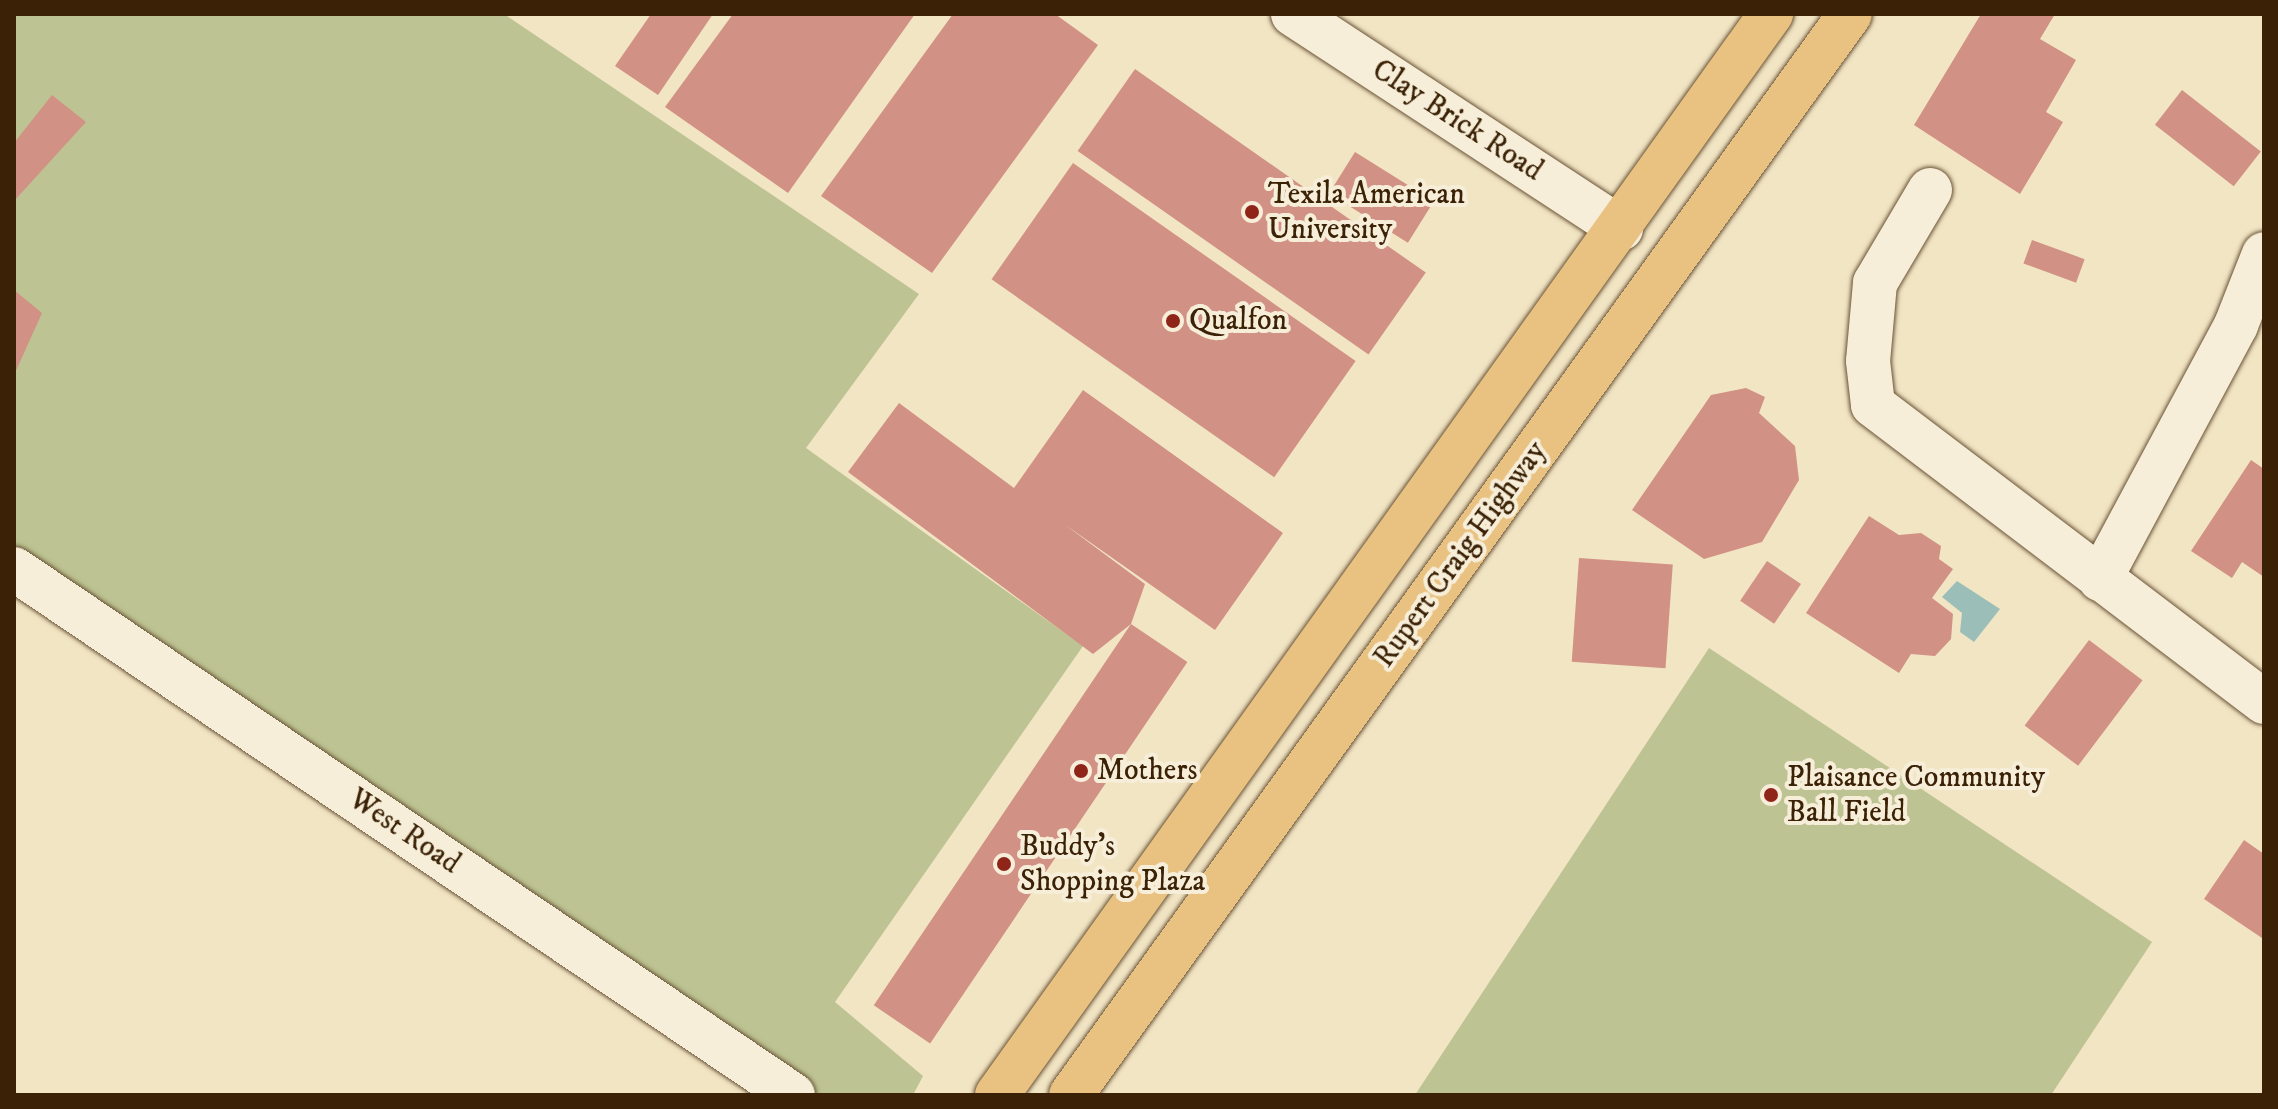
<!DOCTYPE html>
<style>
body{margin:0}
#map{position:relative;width:2278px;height:1109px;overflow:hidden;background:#f2e5c4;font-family:"IM FELL DW Pica",serif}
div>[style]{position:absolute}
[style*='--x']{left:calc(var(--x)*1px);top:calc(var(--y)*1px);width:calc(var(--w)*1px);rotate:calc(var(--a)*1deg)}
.green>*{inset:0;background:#bdc392}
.water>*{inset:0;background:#9cbeb9}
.building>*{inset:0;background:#d19184;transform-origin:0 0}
.roads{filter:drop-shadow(0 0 2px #695336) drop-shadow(0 0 2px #695336)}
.minor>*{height:44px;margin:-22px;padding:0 22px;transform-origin:22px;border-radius:22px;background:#f7eed9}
.major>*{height:44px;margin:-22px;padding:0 22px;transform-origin:22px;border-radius:22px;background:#e9c282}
.dots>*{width:22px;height:22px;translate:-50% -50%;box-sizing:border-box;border:4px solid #f7eed9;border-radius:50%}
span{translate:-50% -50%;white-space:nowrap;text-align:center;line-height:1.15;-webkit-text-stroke:8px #f7eed9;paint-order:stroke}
.street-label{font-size:30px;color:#3b2206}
.poi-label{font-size:30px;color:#3b2206}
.left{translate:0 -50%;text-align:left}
.frame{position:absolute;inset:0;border:16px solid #3b2206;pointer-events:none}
</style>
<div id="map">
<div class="green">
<i style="clip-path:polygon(14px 14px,504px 14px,919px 294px,806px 448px,1083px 646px,835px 1002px,923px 1076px,913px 1095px,795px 1095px,14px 558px)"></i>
<i style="clip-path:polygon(1709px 648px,2152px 942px,2051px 1095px,1415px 1095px)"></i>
</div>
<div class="water">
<i style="clip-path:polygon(1957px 581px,2000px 609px,1974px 642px,1960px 632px,1962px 613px,1942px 597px)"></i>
</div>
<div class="building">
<i style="clip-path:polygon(651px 14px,713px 14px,658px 95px,615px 66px)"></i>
<i style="clip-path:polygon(733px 14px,915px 14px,788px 193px,665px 107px)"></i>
<i style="clip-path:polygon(953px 14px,1055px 14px,1098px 45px,932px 273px,821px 196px)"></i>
<i style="clip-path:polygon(1981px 14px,2055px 14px,2040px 39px,2076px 60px,2046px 112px,2063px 122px,2020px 194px,1914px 125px)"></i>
<i style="left:1135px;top:69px;width:355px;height:100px;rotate:35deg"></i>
<i style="left:2182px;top:90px;width:100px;height:44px;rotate:38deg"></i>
<i style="clip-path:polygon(52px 95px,86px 122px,14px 201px,14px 143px)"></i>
<i style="left:1355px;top:152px;width:93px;height:49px;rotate:32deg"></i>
<i style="left:1073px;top:163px;width:345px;height:142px;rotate:35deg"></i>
<i style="left:2032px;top:240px;width:56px;height:25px;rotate:20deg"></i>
<i style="clip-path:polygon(14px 290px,42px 313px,14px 375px)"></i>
<i style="clip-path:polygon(1746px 388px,1765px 397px,1759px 413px,1795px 446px,1799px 480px,1762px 542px,1704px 559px,1632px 510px,1711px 395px)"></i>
<i style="clip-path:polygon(1083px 390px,1283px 533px,1215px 630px,1064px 524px,1145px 584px,1131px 624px,1093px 654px,848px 472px,899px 403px,1014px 488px)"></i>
<i style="clip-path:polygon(2251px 460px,2264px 469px,2264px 577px,2242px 562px,2232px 578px,2191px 551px)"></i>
<i style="clip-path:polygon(1869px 516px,1899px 535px,1921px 533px,1941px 546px,1939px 559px,1953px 569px,1932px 598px,1953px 614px,1951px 639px,1935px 656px,1911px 654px,1899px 673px,1806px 613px)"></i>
<i style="left:1579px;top:558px;width:94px;height:104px;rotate:4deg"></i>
<i style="left:1767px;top:561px;width:41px;height:48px;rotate:34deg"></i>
<i style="left:1131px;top:624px;width:68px;height:460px;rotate:34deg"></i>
<i style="left:2089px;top:640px;width:67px;height:107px;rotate:37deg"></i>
<i style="clip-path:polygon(2244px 840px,2264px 854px,2262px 938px,2204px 899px)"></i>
</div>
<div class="roads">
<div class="minor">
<i style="--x:1293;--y:14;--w:392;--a:33.2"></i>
<i style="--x:1930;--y:190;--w:108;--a:120.6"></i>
<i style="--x:1875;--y:283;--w:78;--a:95.1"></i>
<i style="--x:1868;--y:361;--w:44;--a:83.5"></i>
<i style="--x:1873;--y:405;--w:491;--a:37.2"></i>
<i style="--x:14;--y:569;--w:940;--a:34.03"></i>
<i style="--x:2100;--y:579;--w:288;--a:-61.8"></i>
<i style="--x:2236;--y:325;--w:76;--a:-68.5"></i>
</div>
<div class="major">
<i style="--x:997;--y:1095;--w:1330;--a:-54.4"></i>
<i style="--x:1071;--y:1095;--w:1332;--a:-54.22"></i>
</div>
</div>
<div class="dots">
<i style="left:1252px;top:212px;background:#8f2418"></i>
<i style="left:1173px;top:321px;background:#8f2418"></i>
<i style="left:1081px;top:771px;background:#8f2418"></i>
<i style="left:1771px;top:795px;background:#8f2418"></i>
<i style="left:1004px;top:864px;background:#8f2418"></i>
</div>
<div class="street-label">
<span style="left:1457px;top:121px;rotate:33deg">Clay Brick Road</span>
<span style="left:1461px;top:555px;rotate:-54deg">Rupert Craig Highway</span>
<span style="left:404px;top:832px;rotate:34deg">West Road</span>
</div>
<div class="poi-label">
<span class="left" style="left:1268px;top:212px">Texila American<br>University</span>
<span class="left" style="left:1189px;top:321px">Qualfon</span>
<span class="left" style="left:1097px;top:771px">Mothers</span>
<span class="left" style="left:1787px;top:795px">Plaisance Community<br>Ball Field</span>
<span class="left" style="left:1020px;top:864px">Buddy's<br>Shopping Plaza</span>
</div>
<div class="frame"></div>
</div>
